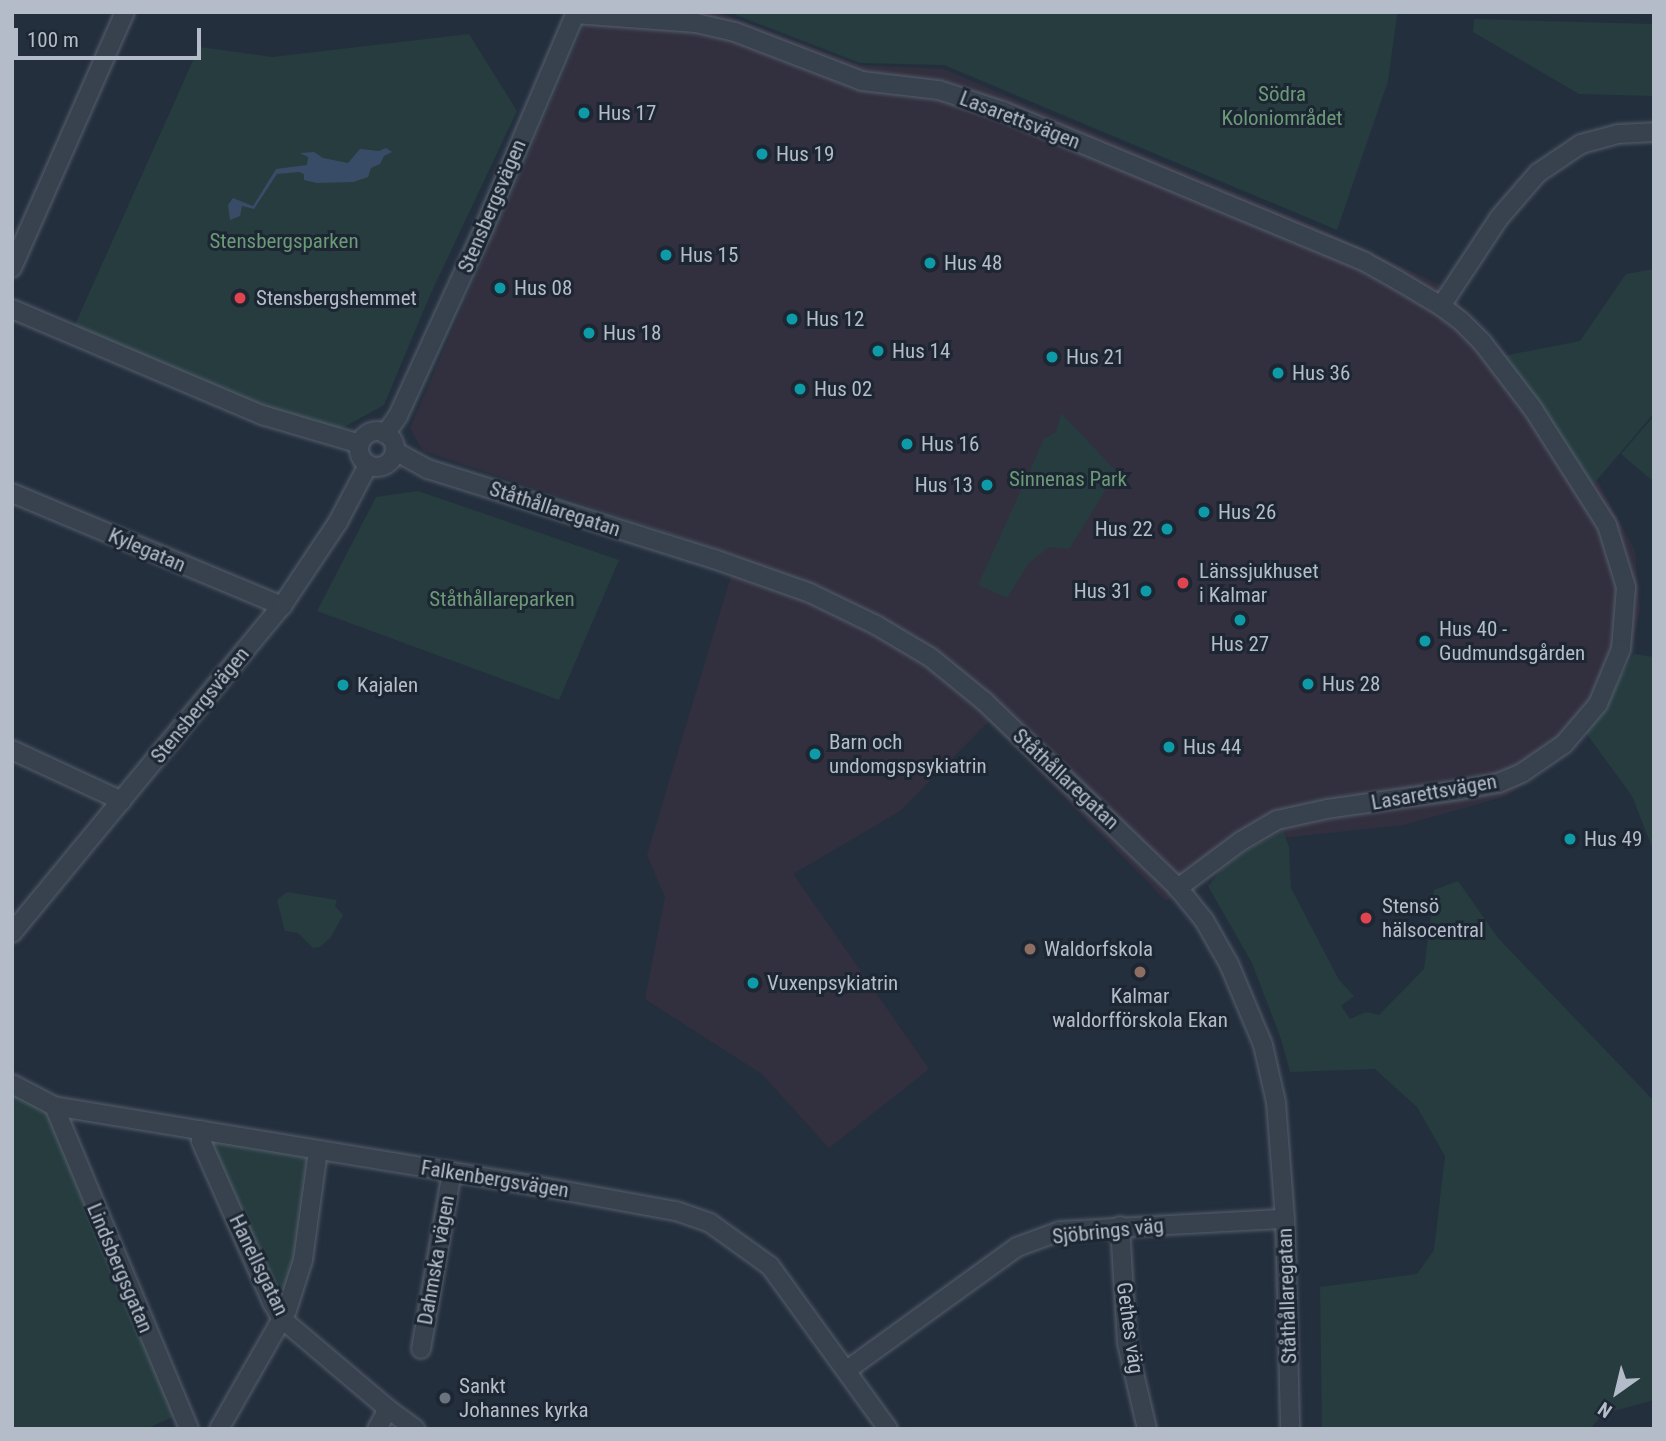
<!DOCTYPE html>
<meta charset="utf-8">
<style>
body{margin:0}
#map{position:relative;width:1666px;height:1441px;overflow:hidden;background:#242f3e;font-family:"Roboto Condensed",sans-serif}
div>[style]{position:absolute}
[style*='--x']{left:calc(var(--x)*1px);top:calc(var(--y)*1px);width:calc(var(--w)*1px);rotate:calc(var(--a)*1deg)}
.medical>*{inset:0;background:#32303f}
.green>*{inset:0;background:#263c3f}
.water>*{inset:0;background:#394c67}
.roads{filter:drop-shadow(0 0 2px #565f6c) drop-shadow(0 0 2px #565f6c)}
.minor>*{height:18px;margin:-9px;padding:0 9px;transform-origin:9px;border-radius:9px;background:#38414e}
.minor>.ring{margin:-9px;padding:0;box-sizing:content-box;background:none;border:18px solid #38414e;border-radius:50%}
.dots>*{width:19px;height:19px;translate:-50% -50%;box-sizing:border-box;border:4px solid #1d2633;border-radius:50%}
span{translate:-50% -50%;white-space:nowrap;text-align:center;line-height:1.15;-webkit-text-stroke:6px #1d2633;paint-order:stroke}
.park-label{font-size:21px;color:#6b9a76}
.poi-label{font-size:21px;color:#b4bcc9}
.left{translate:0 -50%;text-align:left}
.right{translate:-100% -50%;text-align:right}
.street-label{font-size:21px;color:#b4bcc9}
.frame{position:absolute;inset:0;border:14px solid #b4bcc9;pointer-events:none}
.north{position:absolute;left:1582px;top:1357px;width:70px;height:70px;-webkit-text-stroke:5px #1d2633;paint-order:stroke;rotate:214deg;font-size:19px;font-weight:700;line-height:28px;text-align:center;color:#b4bcc9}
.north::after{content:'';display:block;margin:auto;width:24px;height:32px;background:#b4bcc9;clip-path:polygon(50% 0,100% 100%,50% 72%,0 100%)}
.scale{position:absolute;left:14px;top:28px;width:187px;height:32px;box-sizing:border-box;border:4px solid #b4bcc9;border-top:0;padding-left:9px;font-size:21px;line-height:24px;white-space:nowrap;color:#b4bcc9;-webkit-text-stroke:5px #1d2633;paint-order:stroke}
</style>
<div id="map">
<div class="medical">
<i style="clip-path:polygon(590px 12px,718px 12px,860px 65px,943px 69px,1316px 227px,1441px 285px,1533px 383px,1594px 474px,1635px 551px,1640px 610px,1630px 655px,1577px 745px,1507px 796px,1403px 825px,1281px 838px,1166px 901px,989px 721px,900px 811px,793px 874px,929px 1069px,829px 1148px,762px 1074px,645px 999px,665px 897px,647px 855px,737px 556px,423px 451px,410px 428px)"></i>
</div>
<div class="green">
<i style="clip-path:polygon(728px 12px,1397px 12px,1397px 15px,1388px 81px,1337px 230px,944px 65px,860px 63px)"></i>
<i style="clip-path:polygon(1474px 19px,1654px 24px,1654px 96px,1579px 94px,1473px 32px)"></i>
<i style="clip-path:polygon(469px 34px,517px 111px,430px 295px,384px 405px,337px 431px,263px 405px,74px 327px,199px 47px,272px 57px)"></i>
<i style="clip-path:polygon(1654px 269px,1654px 413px,1591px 487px,1503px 356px,1580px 341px,1626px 274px)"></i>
<i style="clip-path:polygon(1061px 413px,1117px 472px,1069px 549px,1049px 547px,1029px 563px,1007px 598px,978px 585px,1044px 439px,1056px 432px)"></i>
<i style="clip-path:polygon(1654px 416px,1654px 482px,1621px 454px)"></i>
<i style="clip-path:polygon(418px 491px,619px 560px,559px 700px,317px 611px,376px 497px)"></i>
<i style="clip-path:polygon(1634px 654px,1654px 657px,1654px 852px,1632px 796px,1586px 733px)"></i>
<i style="clip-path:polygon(1283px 831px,1289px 847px,1291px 888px,1339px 980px,1354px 996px,1341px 1006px,1350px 1019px,1366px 1012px,1379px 1015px,1424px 969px,1434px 890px,1458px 881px,1498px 938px,1654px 1101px,1654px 1400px,1603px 1414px,1590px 1429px,1322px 1429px,1320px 1287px,1417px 1274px,1434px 1250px,1445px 1156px,1417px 1107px,1375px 1069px,1290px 1072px,1281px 1039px,1252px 963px,1208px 886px,1221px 870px,1241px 854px)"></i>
<i style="clip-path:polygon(287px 892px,337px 900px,335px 906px,343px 915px,331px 937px,320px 947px,313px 948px,298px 933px,285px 931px,277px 900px)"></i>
<i style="clip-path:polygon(12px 1084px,54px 1106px,182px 1413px,146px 1429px,12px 1429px)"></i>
<i style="clip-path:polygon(208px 1139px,307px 1155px,312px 1168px,291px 1292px,276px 1307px)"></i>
</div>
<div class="water">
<i style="clip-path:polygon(386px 148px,392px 152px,384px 156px,380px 164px,371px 168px,368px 177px,353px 182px,317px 183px,304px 180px,304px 174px,299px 172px,277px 174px,254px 209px,242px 206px,240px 216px,230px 220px,228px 205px,233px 198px,253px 206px,276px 169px,307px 165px,308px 157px,300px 153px,314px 152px,323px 158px,348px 163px,360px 149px,379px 151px)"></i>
</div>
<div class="roads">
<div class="minor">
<i style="--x:575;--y:14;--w:121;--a:4.3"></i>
<i style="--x:696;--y:23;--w:40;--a:13"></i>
<i style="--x:735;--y:32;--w:136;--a:21.1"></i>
<i style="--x:862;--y:81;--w:78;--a:6.7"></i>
<i style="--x:939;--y:90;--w:67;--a:18.2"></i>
<i style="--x:1003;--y:111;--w:392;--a:22.6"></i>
<i style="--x:1365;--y:262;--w:39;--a:29"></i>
<i style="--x:1399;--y:281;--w:49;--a:30.8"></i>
<i style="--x:1441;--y:306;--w:26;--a:37"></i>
<i style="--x:1462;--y:322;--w:28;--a:45"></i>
<i style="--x:1482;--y:342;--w:84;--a:52.7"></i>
<i style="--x:1533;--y:409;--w:138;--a:57.5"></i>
<i style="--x:1607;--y:525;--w:65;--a:73"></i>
<i style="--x:1626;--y:587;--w:62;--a:94.6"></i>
<i style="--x:1621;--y:649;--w:60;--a:112.7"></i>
<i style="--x:1598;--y:704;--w:52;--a:130.4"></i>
<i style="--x:1564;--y:744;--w:51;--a:145.4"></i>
<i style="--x:1522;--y:773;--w:26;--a:157"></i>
<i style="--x:1498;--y:783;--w:39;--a:170"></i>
<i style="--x:1460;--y:790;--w:134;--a:171.9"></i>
<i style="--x:1327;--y:809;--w:51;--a:167.6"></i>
<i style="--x:1277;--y:820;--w:42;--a:149.7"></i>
<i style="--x:1241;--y:841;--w:79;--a:143.3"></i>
<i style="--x:12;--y:268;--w:280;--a:-66.2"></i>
<i style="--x:1441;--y:306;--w:105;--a:-56.6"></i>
<i style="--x:1499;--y:218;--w:60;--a:-49.1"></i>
<i style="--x:1538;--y:173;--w:52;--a:-34"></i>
<i style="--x:1581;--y:144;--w:38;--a:-15"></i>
<i style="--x:1618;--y:134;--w:36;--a:-3"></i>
<i style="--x:12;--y:309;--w:272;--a:23"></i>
<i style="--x:262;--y:415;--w:102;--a:16.5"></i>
<i class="ring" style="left:359px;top:431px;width:18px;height:18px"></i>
<i style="--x:385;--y:434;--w:22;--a:-54"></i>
<i style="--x:398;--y:416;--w:207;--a:-65.4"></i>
<i style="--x:484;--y:228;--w:235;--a:-66.9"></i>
<i style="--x:395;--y:451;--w:38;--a:29"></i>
<i style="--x:428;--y:469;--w:300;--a:17.5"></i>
<i style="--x:714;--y:559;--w:102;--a:19.5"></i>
<i style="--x:810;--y:593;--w:73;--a:25.9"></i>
<i style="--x:876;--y:625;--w:63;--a:30.7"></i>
<i style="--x:930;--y:657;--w:70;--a:39.2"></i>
<i style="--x:984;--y:701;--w:269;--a:43.9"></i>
<i style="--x:1178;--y:888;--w:41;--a:50.9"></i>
<i style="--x:1204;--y:920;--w:51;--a:60.4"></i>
<i style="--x:1229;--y:964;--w:88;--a:67.2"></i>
<i style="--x:1263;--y:1045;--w:58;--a:77.2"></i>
<i style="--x:1276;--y:1102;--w:117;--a:85.6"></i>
<i style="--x:1285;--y:1219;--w:210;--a:88.6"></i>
<i style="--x:12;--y:493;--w:293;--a:22.7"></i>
<i style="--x:12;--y:750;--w:121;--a:24.9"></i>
<i style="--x:12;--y:933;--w:424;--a:-50.5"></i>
<i style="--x:282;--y:606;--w:101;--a:-56.3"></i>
<i style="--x:338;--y:522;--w:64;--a:-62.2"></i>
<i style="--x:12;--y:1084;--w:47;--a:27.6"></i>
<i style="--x:54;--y:1106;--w:491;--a:9.4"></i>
<i style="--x:538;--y:1186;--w:140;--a:10.3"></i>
<i style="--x:676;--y:1211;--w:36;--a:19"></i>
<i style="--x:710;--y:1223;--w:74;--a:35.6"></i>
<i style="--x:770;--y:1266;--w:201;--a:54.1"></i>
<i style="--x:54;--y:1106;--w:350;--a:67.3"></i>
<i style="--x:201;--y:1130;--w:11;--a:90"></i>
<i style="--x:201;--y:1141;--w:176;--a:66.2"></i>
<i style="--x:272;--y:1302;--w:20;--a:60"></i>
<i style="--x:282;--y:1319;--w:139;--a:40.3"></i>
<i style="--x:388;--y:1409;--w:34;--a:36"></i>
<i style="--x:1120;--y:1226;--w:117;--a:86.6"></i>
<i style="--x:1127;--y:1343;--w:88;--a:76.9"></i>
<i style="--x:421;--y:1349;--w:180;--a:-80.1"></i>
<i style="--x:847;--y:1370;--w:210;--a:-35.9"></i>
<i style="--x:1017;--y:1247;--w:46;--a:-20.4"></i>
<i style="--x:1060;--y:1231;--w:225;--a:-3.1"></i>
<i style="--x:219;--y:1429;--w:137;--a:-60.3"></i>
<i style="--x:287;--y:1310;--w:52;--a:-72.3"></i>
<i style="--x:303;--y:1260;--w:110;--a:-82.2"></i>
<i style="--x:377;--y:1429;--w:23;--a:-61"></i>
</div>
</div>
<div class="dots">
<i style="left:584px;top:113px;background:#0f9aa8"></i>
<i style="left:762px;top:154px;background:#0f9aa8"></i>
<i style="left:666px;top:255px;background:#0f9aa8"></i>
<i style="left:930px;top:263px;background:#0f9aa8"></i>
<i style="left:500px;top:288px;background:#0f9aa8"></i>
<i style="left:240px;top:298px;background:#e0444e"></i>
<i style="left:792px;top:319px;background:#0f9aa8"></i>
<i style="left:589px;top:333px;background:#0f9aa8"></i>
<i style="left:878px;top:351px;background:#0f9aa8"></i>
<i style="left:1052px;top:357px;background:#0f9aa8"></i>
<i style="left:1278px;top:373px;background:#0f9aa8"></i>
<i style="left:800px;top:389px;background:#0f9aa8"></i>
<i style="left:907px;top:444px;background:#0f9aa8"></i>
<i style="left:987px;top:485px;background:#0f9aa8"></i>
<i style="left:1204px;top:512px;background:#0f9aa8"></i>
<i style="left:1167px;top:529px;background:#0f9aa8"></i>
<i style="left:1183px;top:583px;background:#e0444e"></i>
<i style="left:1146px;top:591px;background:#0f9aa8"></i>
<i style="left:1240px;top:620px;background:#0f9aa8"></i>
<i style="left:1425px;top:641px;background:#0f9aa8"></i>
<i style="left:1308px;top:684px;background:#0f9aa8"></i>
<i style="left:343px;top:685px;background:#0f9aa8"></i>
<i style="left:1169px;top:747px;background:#0f9aa8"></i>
<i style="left:815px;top:754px;background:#0f9aa8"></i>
<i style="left:1570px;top:839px;background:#0f9aa8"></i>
<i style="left:1366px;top:918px;background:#e0444e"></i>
<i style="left:1030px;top:949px;background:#8d6e63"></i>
<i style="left:1140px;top:972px;background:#8d6e63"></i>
<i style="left:753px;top:983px;background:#0f9aa8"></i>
<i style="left:445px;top:1398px;background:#6b7280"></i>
</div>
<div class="park-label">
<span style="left:1282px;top:106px">Södra<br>Koloniområdet</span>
<span style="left:284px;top:241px">Stensbergsparken</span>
<span style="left:1068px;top:479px">Sinnenas Park</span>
<span style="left:502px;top:599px">Ståthållareparken</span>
</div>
<div class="poi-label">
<span class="left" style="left:598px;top:113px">Hus 17</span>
<span class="left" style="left:776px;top:154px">Hus 19</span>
<span class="left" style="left:680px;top:255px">Hus 15</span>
<span class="left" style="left:944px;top:263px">Hus 48</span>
<span class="left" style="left:514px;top:288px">Hus 08</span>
<span class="left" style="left:256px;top:298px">Stensbergshemmet</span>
<span class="left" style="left:806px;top:319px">Hus 12</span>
<span class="left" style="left:603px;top:333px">Hus 18</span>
<span class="left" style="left:892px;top:351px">Hus 14</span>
<span class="left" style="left:1066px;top:357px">Hus 21</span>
<span class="left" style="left:1292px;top:373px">Hus 36</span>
<span class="left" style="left:814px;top:389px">Hus 02</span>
<span class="left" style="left:921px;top:444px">Hus 16</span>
<span class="right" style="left:973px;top:485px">Hus 13</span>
<span class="left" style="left:1218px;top:512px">Hus 26</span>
<span class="right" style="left:1153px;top:529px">Hus 22</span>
<span class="left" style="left:1199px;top:583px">Länssjukhuset<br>i Kalmar</span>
<span class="right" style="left:1132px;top:591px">Hus 31</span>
<span class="left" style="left:1439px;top:641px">Hus 40 -<br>Gudmundsgården</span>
<span style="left:1240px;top:644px">Hus 27</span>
<span class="left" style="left:1322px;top:684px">Hus 28</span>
<span class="left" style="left:357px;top:685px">Kajalen</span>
<span class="left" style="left:829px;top:754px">Barn och<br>undomgspsykiatrin</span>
<span class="left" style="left:1183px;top:747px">Hus 44</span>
<span class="left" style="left:1584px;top:839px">Hus 49</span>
<span class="left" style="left:1382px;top:918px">Stensö<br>hälsocentral</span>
<span class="left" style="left:1044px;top:949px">Waldorfskola</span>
<span class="left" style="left:767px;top:983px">Vuxenpsykiatrin</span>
<span style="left:1140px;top:1008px">Kalmar<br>waldorfförskola Ekan</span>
<span class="left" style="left:459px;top:1398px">Sankt<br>Johannes kyrka</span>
</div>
<div class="street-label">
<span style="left:1020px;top:120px;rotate:21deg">Lasarettsvägen</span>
<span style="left:492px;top:206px;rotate:-67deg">Stensbergsvägen</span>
<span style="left:555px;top:509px;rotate:18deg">Ståthållaregatan</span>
<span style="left:147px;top:550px;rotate:23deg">Kylegatan</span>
<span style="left:200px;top:705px;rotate:-51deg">Stensbergsvägen</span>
<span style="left:1066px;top:779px;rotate:43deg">Ståthållaregatan</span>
<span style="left:1434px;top:792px;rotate:-10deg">Lasarettsvägen</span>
<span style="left:495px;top:1179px;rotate:9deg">Falkenbergsvägen</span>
<span style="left:1108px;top:1231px;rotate:-6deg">Sjöbrings väg</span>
<span style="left:436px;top:1260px;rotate:-80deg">Dahmska vägen</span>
<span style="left:259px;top:1265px;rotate:64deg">Hanellsgatan</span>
<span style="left:120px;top:1268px;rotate:67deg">Lindsbergsgatan</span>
<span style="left:1287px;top:1296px;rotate:-92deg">Ståthållaregatan</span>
<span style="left:1130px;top:1328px;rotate:82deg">Gethes väg</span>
</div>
<div class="frame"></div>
<div class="north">N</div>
<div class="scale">100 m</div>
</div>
